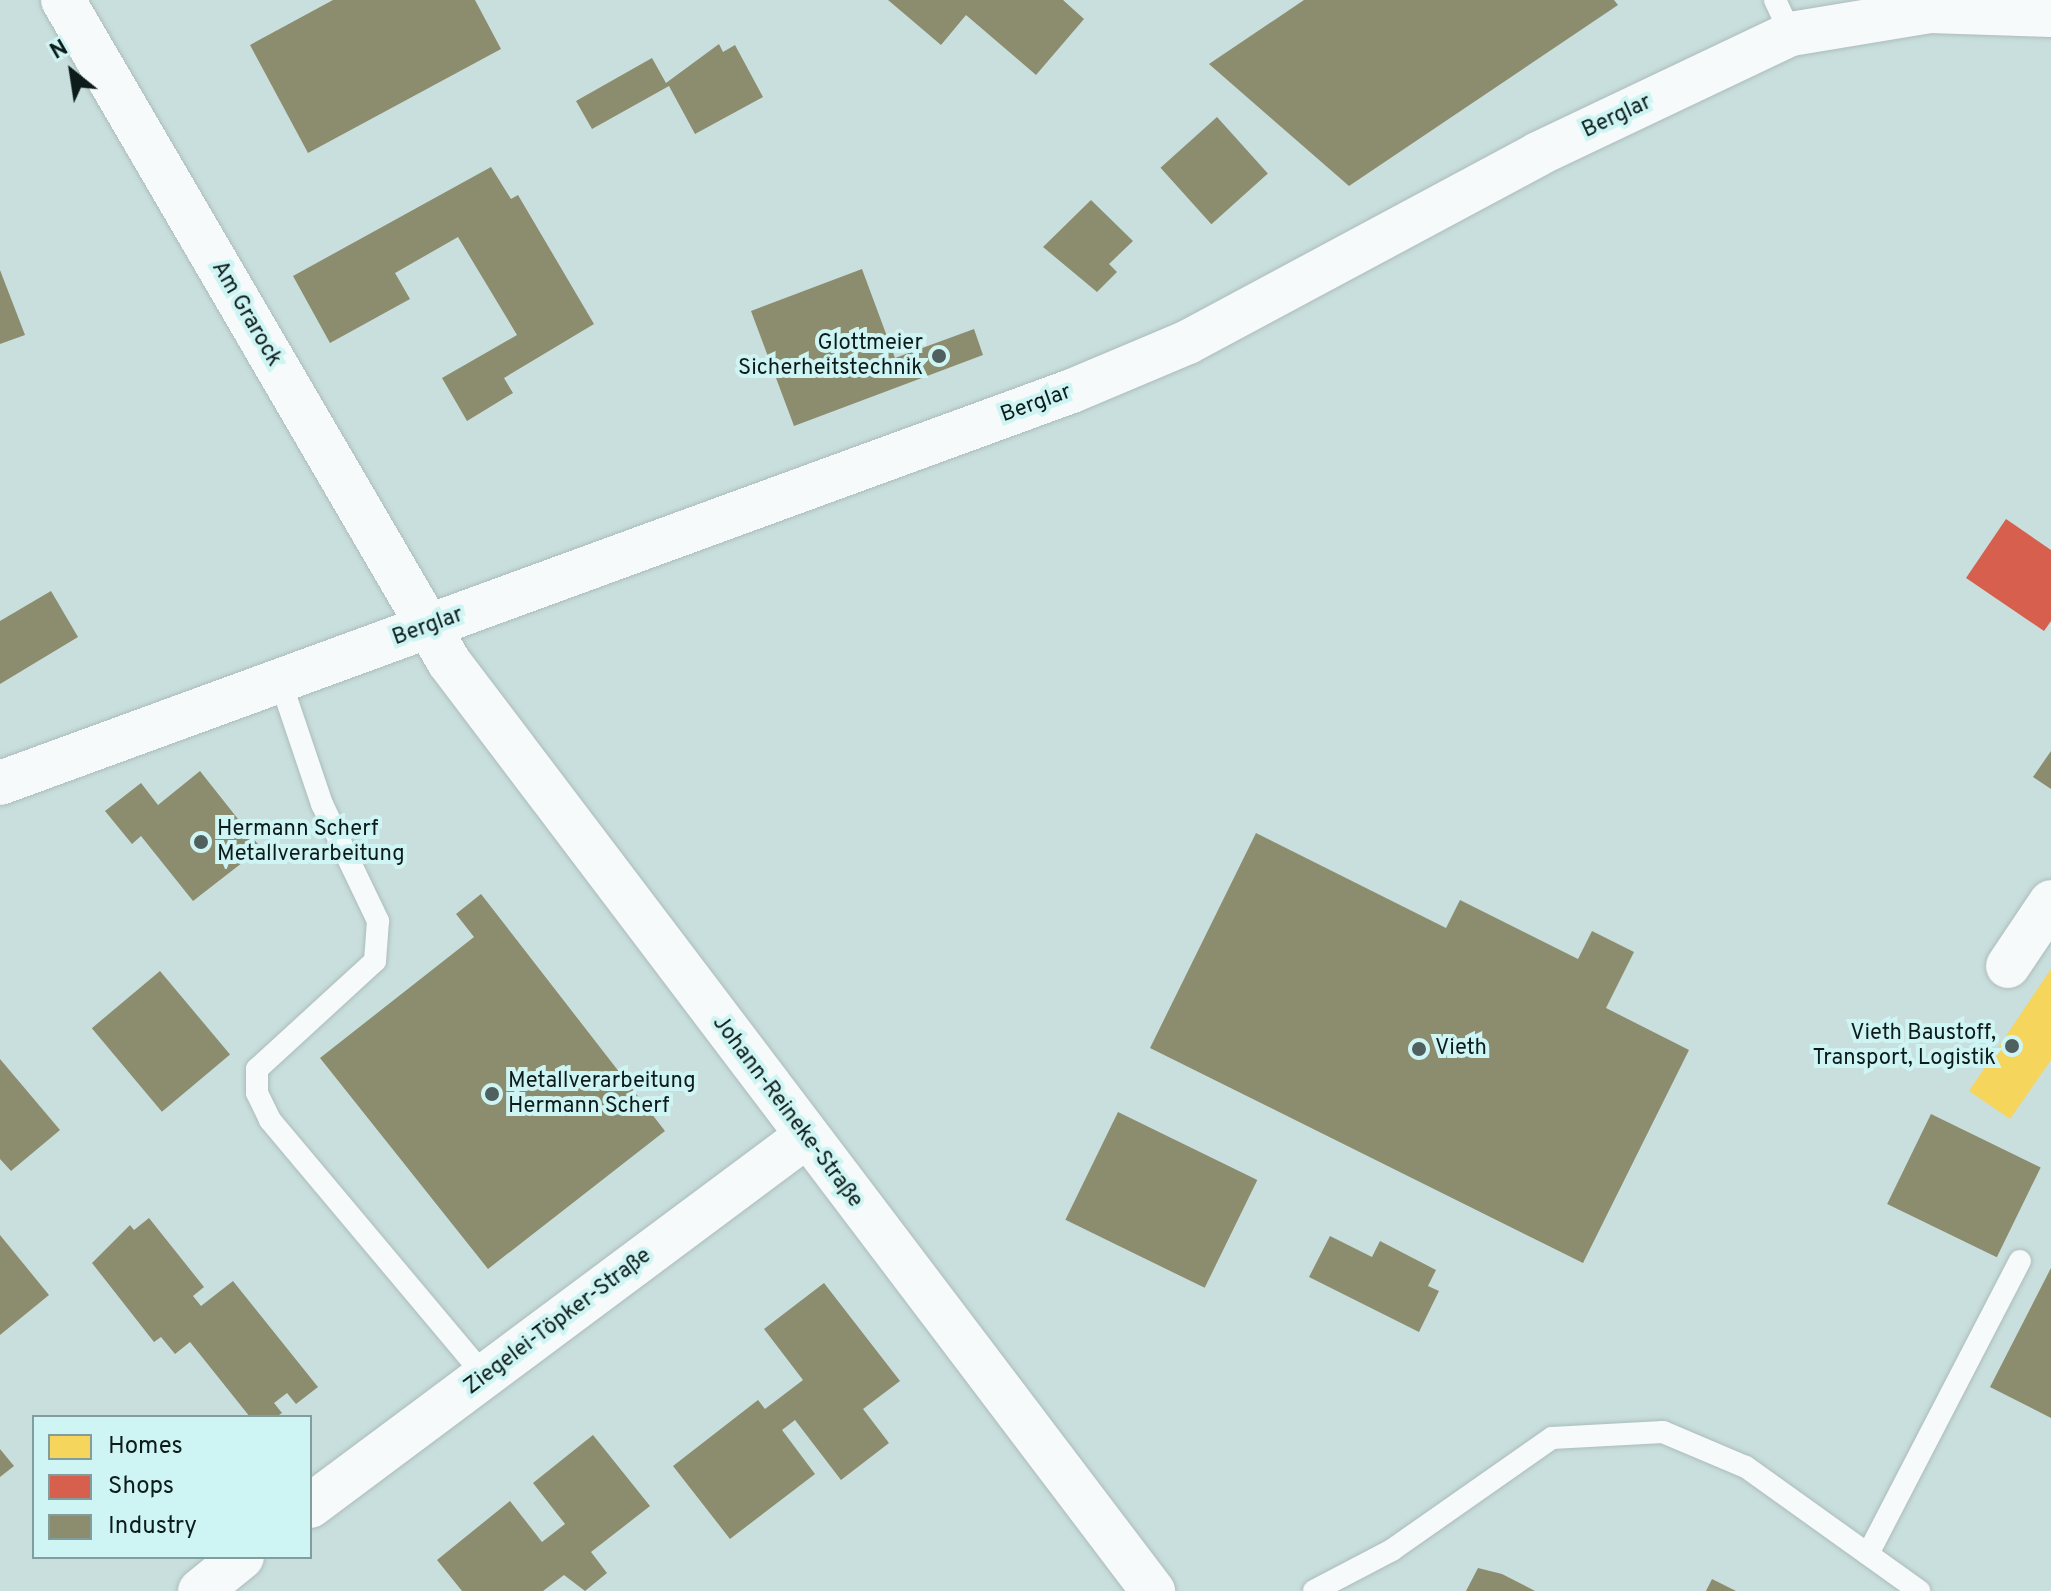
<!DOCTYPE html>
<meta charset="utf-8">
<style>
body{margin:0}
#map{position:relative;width:2051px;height:1591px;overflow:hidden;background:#c9dfdd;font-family:Overpass,sans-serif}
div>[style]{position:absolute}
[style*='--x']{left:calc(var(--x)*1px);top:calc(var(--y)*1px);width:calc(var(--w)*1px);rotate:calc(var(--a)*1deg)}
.homes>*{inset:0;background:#f6d55c}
.shops>*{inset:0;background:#d6604d}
.industry>*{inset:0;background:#8c8c6e;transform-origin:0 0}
.roads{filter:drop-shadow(0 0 2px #abbcbb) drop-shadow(0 0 2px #abbcbb)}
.lane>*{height:22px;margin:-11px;padding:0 11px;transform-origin:11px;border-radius:11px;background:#f7fafa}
.street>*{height:44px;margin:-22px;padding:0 22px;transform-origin:22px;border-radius:22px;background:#f7fafa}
.dots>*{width:22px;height:22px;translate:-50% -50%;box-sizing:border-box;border:4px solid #cef5f3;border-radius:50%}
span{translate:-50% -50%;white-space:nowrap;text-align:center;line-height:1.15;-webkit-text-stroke:8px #cef5f3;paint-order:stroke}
.street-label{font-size:22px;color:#0d1b1b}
.poi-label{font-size:22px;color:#0d1b1b}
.right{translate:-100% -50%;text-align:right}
.left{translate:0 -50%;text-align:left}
.legend{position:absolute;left:32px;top:1415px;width:280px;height:144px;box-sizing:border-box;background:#cef5f3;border:2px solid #819e9d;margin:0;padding:10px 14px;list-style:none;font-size:24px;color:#0d1b1b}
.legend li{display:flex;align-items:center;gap:16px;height:40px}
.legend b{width:40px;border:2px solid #819e9d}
.north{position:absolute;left:32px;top:32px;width:80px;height:80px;-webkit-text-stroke:6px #cef5f3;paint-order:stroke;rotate:330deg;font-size:22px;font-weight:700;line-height:32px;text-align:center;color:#0d1b1b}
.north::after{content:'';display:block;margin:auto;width:28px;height:36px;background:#0d1b1b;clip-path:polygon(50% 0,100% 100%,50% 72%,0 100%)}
</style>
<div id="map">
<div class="homes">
<i style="clip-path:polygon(2051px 969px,2051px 1060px,2010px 1119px,1969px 1091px)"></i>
</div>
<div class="shops">
<i style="clip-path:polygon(2006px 519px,2051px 550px,2051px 621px,2044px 631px,1966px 578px)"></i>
</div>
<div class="industry">
<i style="clip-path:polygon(333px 0,475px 0,501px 49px,308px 153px,250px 45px)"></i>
<i style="clip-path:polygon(888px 0,1063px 0,1084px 19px,1036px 75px,966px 15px,941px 45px)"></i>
<i style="clip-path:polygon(1304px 0,1614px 0,1618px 5px,1349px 186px,1209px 64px)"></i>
<i style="clip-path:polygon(719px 44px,723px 52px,735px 45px,763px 97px,695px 134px,669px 86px,592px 129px,576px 101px,652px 58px,666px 83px)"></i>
<i style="left:1217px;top:117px;width:76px;height:76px;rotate:48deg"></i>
<i style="clip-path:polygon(491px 167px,511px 199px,518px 195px,594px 324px,504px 378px,513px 393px,467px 421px,442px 378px,517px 335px,458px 237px,395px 273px,410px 299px,330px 343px,293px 276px)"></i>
<i style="clip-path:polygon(1091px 200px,1133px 241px,1109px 264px,1117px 272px,1097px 292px,1043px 247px)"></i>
<i style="clip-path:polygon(862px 269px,895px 358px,974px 329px,983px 355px,794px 426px,751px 311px)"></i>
<i style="clip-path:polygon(0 270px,25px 335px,0 344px)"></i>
<i style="clip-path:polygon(51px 591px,78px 637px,0 684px,0 621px)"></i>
<i style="clip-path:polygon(2051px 751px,2051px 789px,2033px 777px)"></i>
<i style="clip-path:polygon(200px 771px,261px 848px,193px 901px,141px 836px,132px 844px,105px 811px,141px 783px,158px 805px)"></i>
<i style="clip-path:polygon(1256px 833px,1446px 928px,1460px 900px,1578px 959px,1592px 931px,1634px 952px,1606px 1008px,1689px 1050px,1583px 1263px,1150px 1048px)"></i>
<i style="clip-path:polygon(481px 894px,665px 1131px,488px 1269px,320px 1058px,474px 937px,456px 914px)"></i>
<i style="left:160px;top:971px;width:109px;height:89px;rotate:50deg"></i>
<i style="clip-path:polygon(0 1059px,60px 1130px,11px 1171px,0 1159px)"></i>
<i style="left:1118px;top:1112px;width:155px;height:120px;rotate:26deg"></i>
<i style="left:1931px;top:1114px;width:122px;height:100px;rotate:26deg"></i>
<i style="clip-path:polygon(149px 1218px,204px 1287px,193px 1296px,201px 1306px,233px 1281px,318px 1387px,296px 1404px,287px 1393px,274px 1403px,282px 1413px,276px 1417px,250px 1417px,190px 1342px,175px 1354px,161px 1337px,154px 1342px,92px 1263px,130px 1225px,134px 1230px)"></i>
<i style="clip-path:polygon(0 1235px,49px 1295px,0 1335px)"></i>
<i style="clip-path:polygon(1330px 1236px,1372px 1257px,1380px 1241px,1436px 1270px,1428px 1286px,1439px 1291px,1419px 1332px,1309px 1277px)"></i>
<i style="clip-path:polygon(2051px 1268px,2051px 1418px,1990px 1387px)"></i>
<i style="clip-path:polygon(824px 1283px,900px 1381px,863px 1409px,889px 1443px,841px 1480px,795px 1420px,782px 1430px,815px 1474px,730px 1539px,673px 1466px,758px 1400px,765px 1409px,803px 1380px,764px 1329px)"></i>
<i style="clip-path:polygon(593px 1435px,650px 1506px,591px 1552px,607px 1573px,585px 1591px,564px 1575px,543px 1591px,462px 1591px,437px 1560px,510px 1501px,542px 1542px,565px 1524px,533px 1483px)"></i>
<i style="clip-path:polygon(0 1449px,14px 1466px,0 1477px)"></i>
<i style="clip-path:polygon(1478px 1568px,1502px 1574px,1535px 1591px,1466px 1591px)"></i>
<i style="clip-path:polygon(1712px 1579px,1736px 1591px,1706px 1591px)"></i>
</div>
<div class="roads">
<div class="lane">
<i style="--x:1775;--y:0;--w:38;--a:65"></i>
<i style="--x:280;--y:680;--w:131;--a:71.3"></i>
<i style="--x:322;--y:804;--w:130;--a:64.4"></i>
<i style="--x:378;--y:921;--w:40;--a:94.3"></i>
<i style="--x:375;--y:961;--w:160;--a:137.5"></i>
<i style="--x:257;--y:1069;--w:24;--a:90"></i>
<i style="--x:257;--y:1093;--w:30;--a:64"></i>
<i style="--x:270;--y:1120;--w:334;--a:50"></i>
<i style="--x:1868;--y:1554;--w:330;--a:-62.6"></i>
<i style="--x:1314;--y:1591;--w:88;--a:-27.7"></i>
<i style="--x:1392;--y:1550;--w:195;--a:-35"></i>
<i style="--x:1552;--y:1438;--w:111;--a:-3.1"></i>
<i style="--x:1663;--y:1432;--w:90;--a:22.9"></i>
<i style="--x:1746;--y:1467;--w:213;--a:35.6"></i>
</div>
<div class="street">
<i style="--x:63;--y:0;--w:766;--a:59.75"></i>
<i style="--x:449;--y:662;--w:1166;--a:52.85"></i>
<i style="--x:0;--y:783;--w:1141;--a:-20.09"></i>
<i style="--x:1072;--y:391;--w:126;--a:-22.9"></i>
<i style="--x:1188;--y:342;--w:397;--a:-28.2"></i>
<i style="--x:1538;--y:154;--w:280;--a:-25.4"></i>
<i style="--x:1791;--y:34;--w:141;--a:-9.4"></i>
<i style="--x:1930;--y:11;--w:121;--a:1.9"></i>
<i style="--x:2008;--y:966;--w:77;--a:-56.1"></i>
<i style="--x:310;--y:1506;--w:617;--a:-36.7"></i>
<i style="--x:200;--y:1591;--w:54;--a:-39"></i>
</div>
</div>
<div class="dots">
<i style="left:939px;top:356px;background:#4f605f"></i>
<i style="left:201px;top:842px;background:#4f605f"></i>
<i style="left:2012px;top:1046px;background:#4f605f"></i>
<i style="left:1419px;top:1049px;background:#4f605f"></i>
<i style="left:492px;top:1094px;background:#4f605f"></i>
</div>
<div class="street-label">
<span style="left:1617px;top:117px;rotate:-25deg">Berglar</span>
<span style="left:246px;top:314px;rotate:60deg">Am Grarock</span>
<span style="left:1036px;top:404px;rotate:-20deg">Berglar</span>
<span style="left:428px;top:627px;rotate:-20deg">Berglar</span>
<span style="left:787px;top:1112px;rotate:53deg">Johann-Reineke-Straße</span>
<span style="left:558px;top:1322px;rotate:-37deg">Ziegelei-Töpker-Straße</span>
</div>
<div class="poi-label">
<span class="right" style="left:923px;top:356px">Glottmeier<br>Sicherheitstechnik</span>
<span class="left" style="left:217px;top:842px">Hermann Scherf<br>Metallverarbeitung</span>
<span class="right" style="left:1996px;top:1046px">Vieth Baustoff,<br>Transport, Logistik</span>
<span class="left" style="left:1435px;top:1049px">Vieth</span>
<span class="left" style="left:508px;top:1094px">Metallverarbeitung<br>Hermann Scherf</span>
</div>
<ul class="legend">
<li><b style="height:22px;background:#f6d55c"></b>Homes</li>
<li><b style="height:22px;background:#d6604d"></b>Shops</li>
<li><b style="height:22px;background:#8c8c6e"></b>Industry</li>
</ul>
<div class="north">N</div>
</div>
